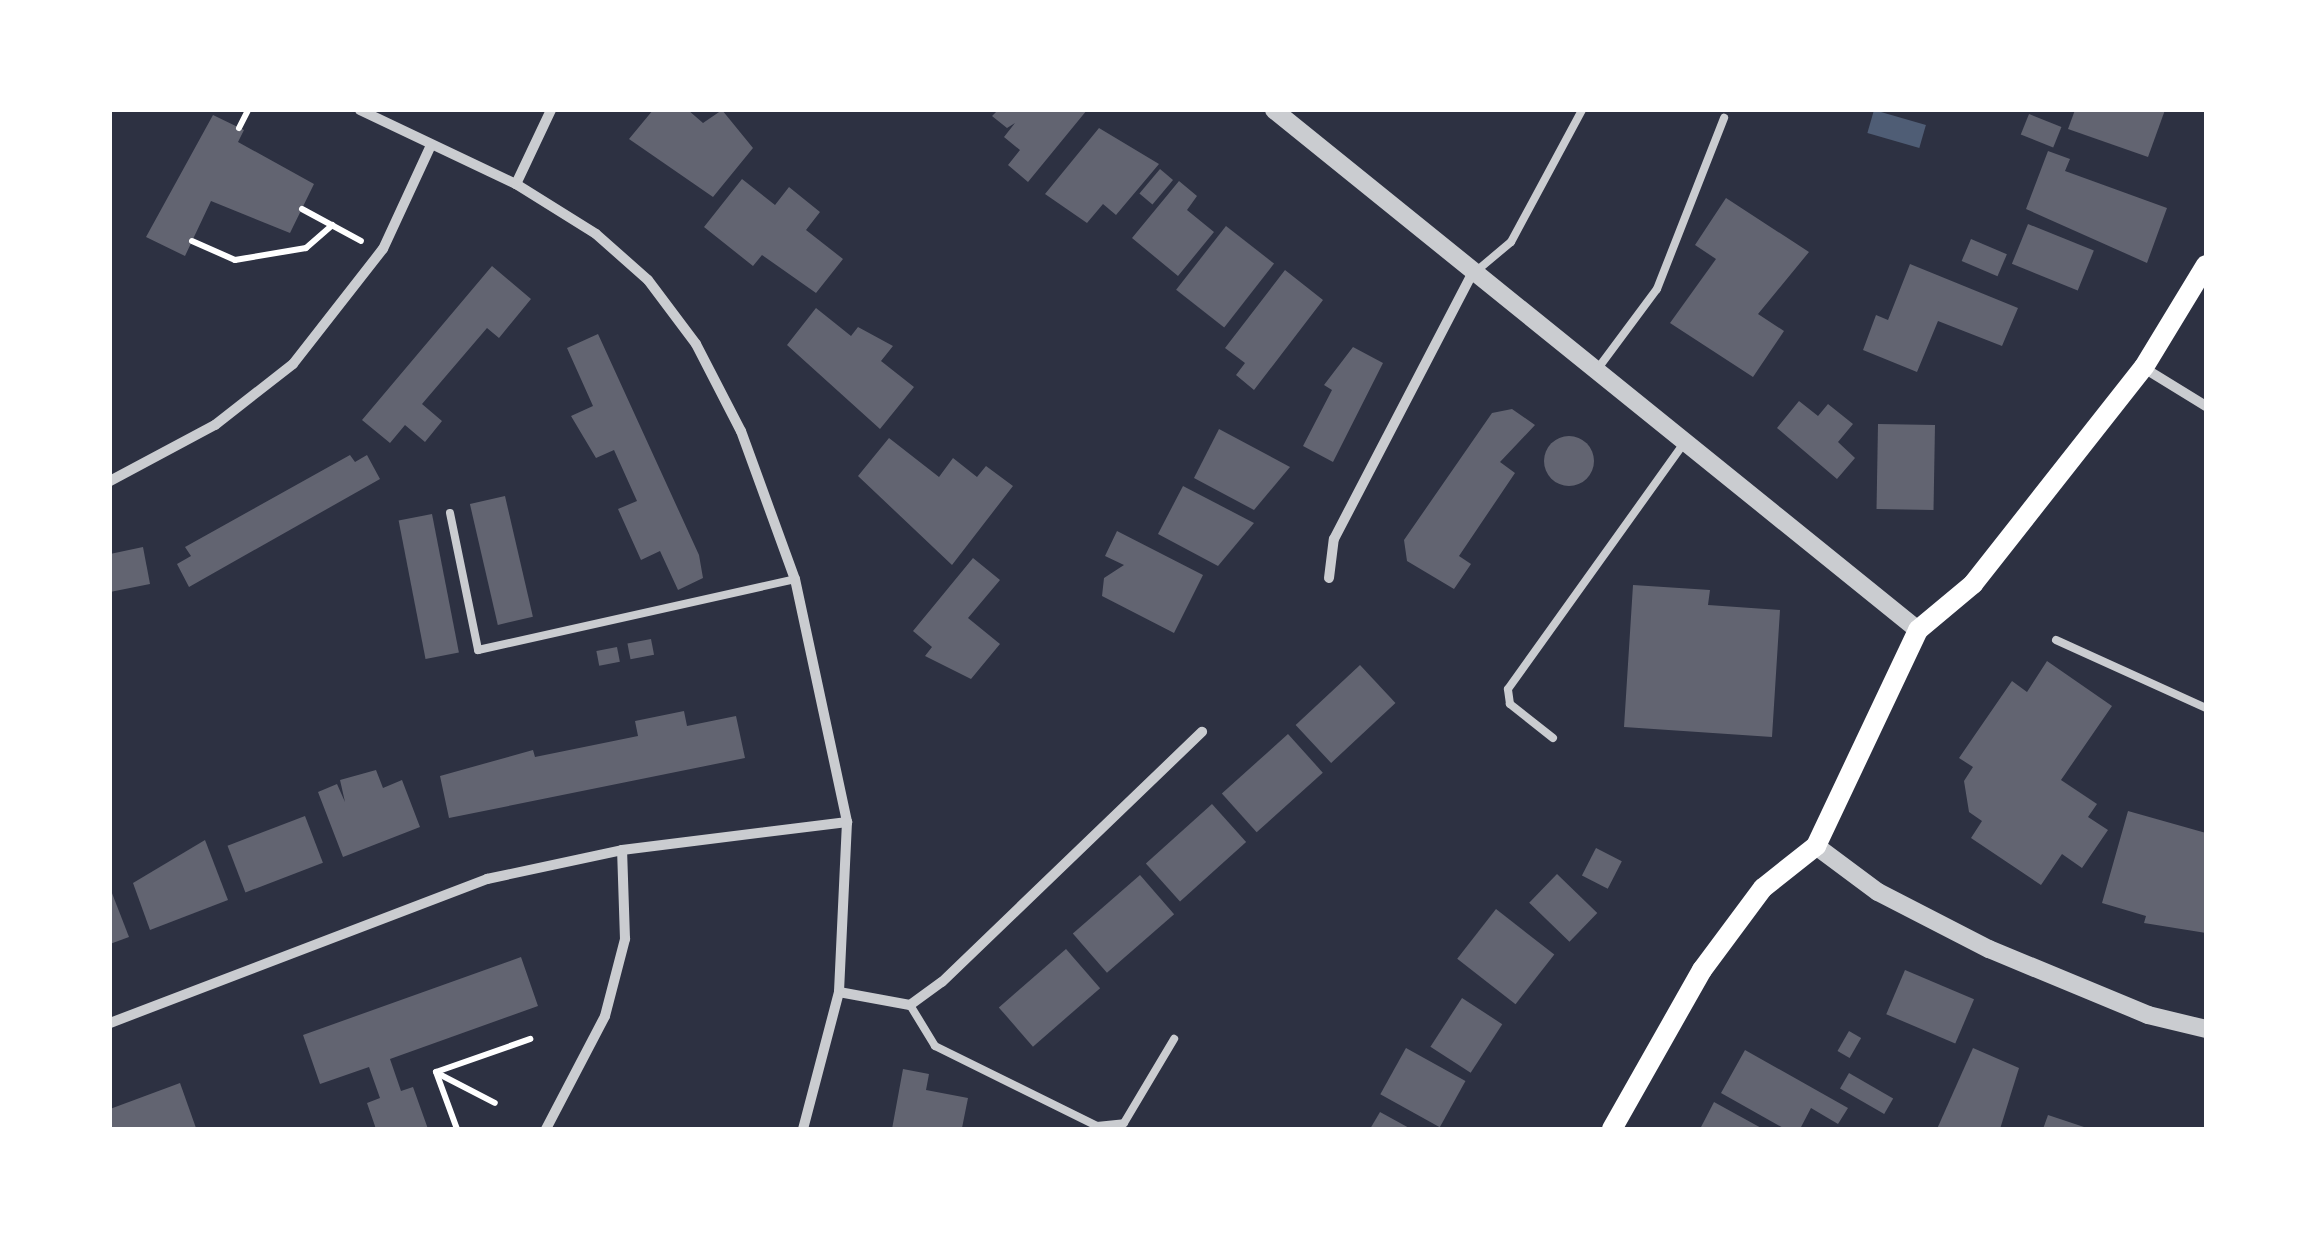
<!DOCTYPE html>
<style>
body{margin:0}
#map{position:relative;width:2316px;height:1239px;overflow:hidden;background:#2d3142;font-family:Figtree,sans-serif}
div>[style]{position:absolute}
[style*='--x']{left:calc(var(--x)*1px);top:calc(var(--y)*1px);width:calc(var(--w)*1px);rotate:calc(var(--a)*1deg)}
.water>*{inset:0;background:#4f5d75;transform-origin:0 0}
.building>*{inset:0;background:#626471;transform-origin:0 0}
.round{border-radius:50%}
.path>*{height:6px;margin:-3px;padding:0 3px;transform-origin:3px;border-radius:3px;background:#fff}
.service>*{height:8px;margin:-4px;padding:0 4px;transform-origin:4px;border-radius:4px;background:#caccd0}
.minor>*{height:10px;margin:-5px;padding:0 5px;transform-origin:5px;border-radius:5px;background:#caccd0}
.tertiary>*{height:18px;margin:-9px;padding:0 9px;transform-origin:9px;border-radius:9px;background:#caccd0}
.secondary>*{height:20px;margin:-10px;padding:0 10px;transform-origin:10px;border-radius:10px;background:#fff}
span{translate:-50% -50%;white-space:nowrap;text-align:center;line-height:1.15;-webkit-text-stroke:8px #fff;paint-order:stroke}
.frame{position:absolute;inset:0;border:112px solid #fff;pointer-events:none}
</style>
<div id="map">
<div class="water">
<i style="left:1874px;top:110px;width:54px;height:24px;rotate:16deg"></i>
</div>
<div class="building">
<i style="clip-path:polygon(653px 110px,688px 110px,703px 123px,722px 110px,753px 148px,713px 197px,629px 139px)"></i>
<i style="clip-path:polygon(998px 110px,1087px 110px,1028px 182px,1008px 165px,1020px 150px,1004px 137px,1015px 123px,1007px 128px,992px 116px)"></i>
<i style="clip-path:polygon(2075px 110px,2165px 110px,2148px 157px,2068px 129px)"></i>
<i style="left:2029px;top:114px;width:35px;height:22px;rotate:22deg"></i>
<i style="clip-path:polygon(213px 115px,244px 130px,238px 142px,314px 184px,290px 233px,211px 201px,185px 256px,146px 237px)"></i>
<i style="clip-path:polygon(1099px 128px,1159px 164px,1116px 215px,1103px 204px,1087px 223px,1045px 194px)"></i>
<i style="clip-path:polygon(2048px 151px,2070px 159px,2065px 171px,2167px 208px,2147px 263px,2026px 209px)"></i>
<i style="left:1160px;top:169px;width:17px;height:32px;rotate:40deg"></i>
<i style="clip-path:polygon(742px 179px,775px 205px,789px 187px,820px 212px,806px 230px,843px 259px,816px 293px,762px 255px,753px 266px,704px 227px)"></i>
<i style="clip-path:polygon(1179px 181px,1197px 196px,1187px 210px,1214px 232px,1178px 276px,1132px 238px)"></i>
<i style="clip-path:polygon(1726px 198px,1809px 252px,1758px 314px,1784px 331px,1753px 377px,1670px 323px,1716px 259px,1695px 245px)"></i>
<i style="left:2028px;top:224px;width:71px;height:43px;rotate:22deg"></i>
<i style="left:1226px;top:226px;width:61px;height:81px;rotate:38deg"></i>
<i style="left:1971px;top:239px;width:39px;height:24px;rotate:23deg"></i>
<i style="clip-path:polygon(1910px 264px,2018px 308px,2002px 346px,1938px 321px,1917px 372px,1863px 350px,1876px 315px,1888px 320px)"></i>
<i style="clip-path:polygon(492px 266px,531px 299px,499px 338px,487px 328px,422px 404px,442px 421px,425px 442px,405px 425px,390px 443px,362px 420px)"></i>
<i style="clip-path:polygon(1285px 270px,1323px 300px,1254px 390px,1236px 375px,1245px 363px,1225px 348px)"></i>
<i style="clip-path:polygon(816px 308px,851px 336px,858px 327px,893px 346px,881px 361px,914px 387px,880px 429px,787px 345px)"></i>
<i style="clip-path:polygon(598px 334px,699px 555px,703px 578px,678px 590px,660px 551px,641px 560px,618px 509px,637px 501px,614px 450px,596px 458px,571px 416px,593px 406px,567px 348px)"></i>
<i style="clip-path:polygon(1353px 347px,1383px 363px,1333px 462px,1303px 446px,1332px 390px,1324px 385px)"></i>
<i style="clip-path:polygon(1799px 401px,1818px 416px,1828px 404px,1853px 424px,1838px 442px,1855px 458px,1837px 479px,1777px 428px)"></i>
<i style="clip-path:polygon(1512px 409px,1535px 425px,1500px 462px,1515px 473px,1459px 556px,1471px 564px,1454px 589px,1407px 561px,1404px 540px,1492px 413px)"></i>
<i style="left:1878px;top:424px;width:57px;height:85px;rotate:1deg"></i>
<i style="clip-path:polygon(1219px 429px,1290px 467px,1254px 510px,1194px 478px)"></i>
<i class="round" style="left:1544px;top:436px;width:50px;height:50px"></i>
<i style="clip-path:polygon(889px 438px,939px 477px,953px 458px,977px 477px,986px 466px,1013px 486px,952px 565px,858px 476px)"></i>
<i style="clip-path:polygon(350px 455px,355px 462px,367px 455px,380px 479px,189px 587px,177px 564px,191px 556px,185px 547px)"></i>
<i style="clip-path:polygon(1183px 486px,1254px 523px,1218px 566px,1158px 534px)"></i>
<i style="left:505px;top:496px;width:124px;height:36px;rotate:77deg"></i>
<i style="left:432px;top:514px;width:141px;height:34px;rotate:79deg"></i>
<i style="clip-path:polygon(1117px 531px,1203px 575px,1174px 633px,1102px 596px,1104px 578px,1124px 565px,1105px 556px)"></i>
<i style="clip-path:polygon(143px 547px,150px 584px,110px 592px,110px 554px)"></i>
<i style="clip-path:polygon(973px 558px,1000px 580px,968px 618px,1000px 644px,971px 679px,925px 656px,932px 647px,913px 631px)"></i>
<i style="clip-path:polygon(1633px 585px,1710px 590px,1708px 605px,1780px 610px,1772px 737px,1624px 727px)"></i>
<i style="left:651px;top:639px;width:16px;height:24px;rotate:79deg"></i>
<i style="left:617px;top:647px;width:15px;height:21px;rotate:79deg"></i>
<i style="clip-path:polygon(2047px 661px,2112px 706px,2061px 780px,2097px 804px,2088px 817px,2108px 830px,2082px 868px,2062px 854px,2041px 885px,1971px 838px,1982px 821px,1969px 812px,1964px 781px,1973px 767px,1959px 758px,2012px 681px,2027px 692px)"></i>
<i style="left:1360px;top:665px;width:52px;height:88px;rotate:47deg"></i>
<i style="clip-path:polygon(684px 711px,687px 726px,736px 716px,745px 758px,449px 818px,440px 776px,533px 750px,535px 757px,638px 736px,635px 721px)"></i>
<i style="left:1288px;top:734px;width:52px;height:89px;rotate:48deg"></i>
<i style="clip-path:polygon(376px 770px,383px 788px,402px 780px,420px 827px,343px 857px,318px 792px,337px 784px,345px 802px,340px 780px)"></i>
<i style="left:1212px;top:804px;width:51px;height:89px;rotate:48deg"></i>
<i style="clip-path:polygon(2128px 811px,2206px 833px,2206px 933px,2144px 923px,2146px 916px,2102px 903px)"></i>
<i style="left:305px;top:816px;width:50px;height:83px;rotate:69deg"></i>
<i style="clip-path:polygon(205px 840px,228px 900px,150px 930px,133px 883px)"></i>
<i style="left:1596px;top:848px;width:29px;height:31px;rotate:27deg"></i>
<i style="left:1557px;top:874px;width:56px;height:40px;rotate:44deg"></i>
<i style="left:1140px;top:875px;width:52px;height:89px;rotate:49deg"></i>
<i style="clip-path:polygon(110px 888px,129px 937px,110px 944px)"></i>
<i style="left:1496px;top:909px;width:74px;height:63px;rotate:38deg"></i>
<i style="left:1066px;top:949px;width:52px;height:89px;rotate:49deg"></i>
<i style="clip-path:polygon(521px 957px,538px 1006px,390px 1059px,401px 1091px,413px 1087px,428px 1129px,376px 1129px,367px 1103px,380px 1098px,369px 1067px,320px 1084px,303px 1035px)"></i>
<i style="left:1905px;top:970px;width:75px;height:48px;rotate:23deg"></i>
<i style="left:1462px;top:998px;width:48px;height:58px;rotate:33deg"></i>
<i style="left:1849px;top:1031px;width:14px;height:23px;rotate:30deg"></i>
<i style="left:1406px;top:1048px;width:68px;height:53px;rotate:29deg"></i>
<i style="clip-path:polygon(1973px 1048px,2019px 1068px,2000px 1129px,1937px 1129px)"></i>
<i style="clip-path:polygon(1745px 1050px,1848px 1108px,1838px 1124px,1811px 1108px,1800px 1129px,1785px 1129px,1721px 1093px)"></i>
<i style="clip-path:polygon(903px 1069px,929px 1074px,926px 1090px,968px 1098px,962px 1128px,892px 1129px)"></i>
<i style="left:1849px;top:1073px;width:51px;height:18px;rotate:30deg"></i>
<i style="clip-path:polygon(180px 1083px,196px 1128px,110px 1129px,110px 1109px)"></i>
<i style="clip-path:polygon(1714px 1102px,1763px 1129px,1700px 1129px)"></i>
<i style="clip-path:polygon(1380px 1112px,1411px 1129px,1370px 1129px)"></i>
<i style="clip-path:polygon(2048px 1115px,2087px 1128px,2087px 1129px,2043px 1129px)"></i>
</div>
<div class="path">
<i style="--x:239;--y:128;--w:20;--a:-63"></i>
<i style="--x:302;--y:209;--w:67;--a:28.5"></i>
<i style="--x:192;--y:241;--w:47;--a:23.8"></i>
<i style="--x:235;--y:260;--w:72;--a:-9.6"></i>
<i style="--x:306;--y:248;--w:35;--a:-41"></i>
<i style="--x:437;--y:1073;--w:65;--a:27.3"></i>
<i style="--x:457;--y:1129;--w:61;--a:-110.2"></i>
<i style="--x:436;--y:1072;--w:100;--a:-19.3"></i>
</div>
<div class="service">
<i style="--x:1474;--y:273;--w:48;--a:-40"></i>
<i style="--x:1511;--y:242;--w:150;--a:-61.7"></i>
<i style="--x:1596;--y:371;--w:102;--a:-53.4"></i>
<i style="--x:1657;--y:289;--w:184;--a:-68.6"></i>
<i style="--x:450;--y:513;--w:140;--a:78.4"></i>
<i style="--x:478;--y:650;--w:325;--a:-12.6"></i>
<i style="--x:2056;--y:640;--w:165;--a:24.4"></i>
<i style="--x:1553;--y:738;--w:55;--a:-141.7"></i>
<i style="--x:1510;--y:704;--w:15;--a:-98"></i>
<i style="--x:1508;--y:689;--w:302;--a:-54.4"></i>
<i style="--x:910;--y:1005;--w:48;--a:58.6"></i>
<i style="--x:935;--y:1046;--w:181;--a:26.3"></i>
<i style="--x:1097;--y:1126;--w:27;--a:-6"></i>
<i style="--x:1124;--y:1123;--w:98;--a:-59.2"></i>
</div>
<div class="minor">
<i style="--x:360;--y:110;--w:173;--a:25.4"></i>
<i style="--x:516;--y:184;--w:94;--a:32"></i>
<i style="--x:596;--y:234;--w:69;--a:41.5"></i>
<i style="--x:648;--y:280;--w:80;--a:53.1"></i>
<i style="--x:696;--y:344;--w:98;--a:62.7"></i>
<i style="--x:741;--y:431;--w:158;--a:70"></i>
<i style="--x:795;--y:579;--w:249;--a:77.9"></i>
<i style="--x:847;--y:822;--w:170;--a:92.7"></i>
<i style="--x:839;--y:992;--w:142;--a:104.7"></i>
<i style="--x:516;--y:184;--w:82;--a:-64.7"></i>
<i style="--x:2144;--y:368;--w:73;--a:31.5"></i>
<i style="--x:110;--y:481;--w:119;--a:-28.1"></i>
<i style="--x:215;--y:425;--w:99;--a:-38"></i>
<i style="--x:293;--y:364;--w:146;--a:-52"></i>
<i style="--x:383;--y:249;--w:115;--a:-65.2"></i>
<i style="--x:1329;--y:578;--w:39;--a:-83"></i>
<i style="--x:1334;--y:539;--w:297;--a:-62.5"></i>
<i style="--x:839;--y:992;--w:72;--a:10.4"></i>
<i style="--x:910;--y:1005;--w:39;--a:-36"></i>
<i style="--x:942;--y:982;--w:361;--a:-43.9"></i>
<i style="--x:110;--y:1023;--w:404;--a:-20.9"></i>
<i style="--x:487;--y:879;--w:138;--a:-12.1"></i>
<i style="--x:622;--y:850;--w:227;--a:-7.1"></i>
<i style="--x:546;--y:1129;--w:127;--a:-62.4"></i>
<i style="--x:605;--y:1016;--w:80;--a:-75.4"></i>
<i style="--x:625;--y:939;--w:89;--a:-91.9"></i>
</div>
<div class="tertiary">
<i style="--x:1274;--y:110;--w:828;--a:38.92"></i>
<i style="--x:1816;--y:846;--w:77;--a:36.6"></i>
<i style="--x:1878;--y:892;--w:125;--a:27.2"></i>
<i style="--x:1989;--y:949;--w:172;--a:22.5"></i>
<i style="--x:2148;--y:1015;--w:60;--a:13.6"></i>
</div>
<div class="secondary">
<i style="--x:1612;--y:1129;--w:183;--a:-60.5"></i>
<i style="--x:1702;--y:970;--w:102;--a:-53.4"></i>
<i style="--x:1763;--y:888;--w:68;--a:-38.4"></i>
<i style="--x:1816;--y:846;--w:239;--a:-64.7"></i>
<i style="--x:1918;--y:630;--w:72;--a:-39.9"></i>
<i style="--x:1973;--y:584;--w:276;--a:-51.8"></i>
<i style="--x:2144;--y:367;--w:119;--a:-58.7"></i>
</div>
<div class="frame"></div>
</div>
